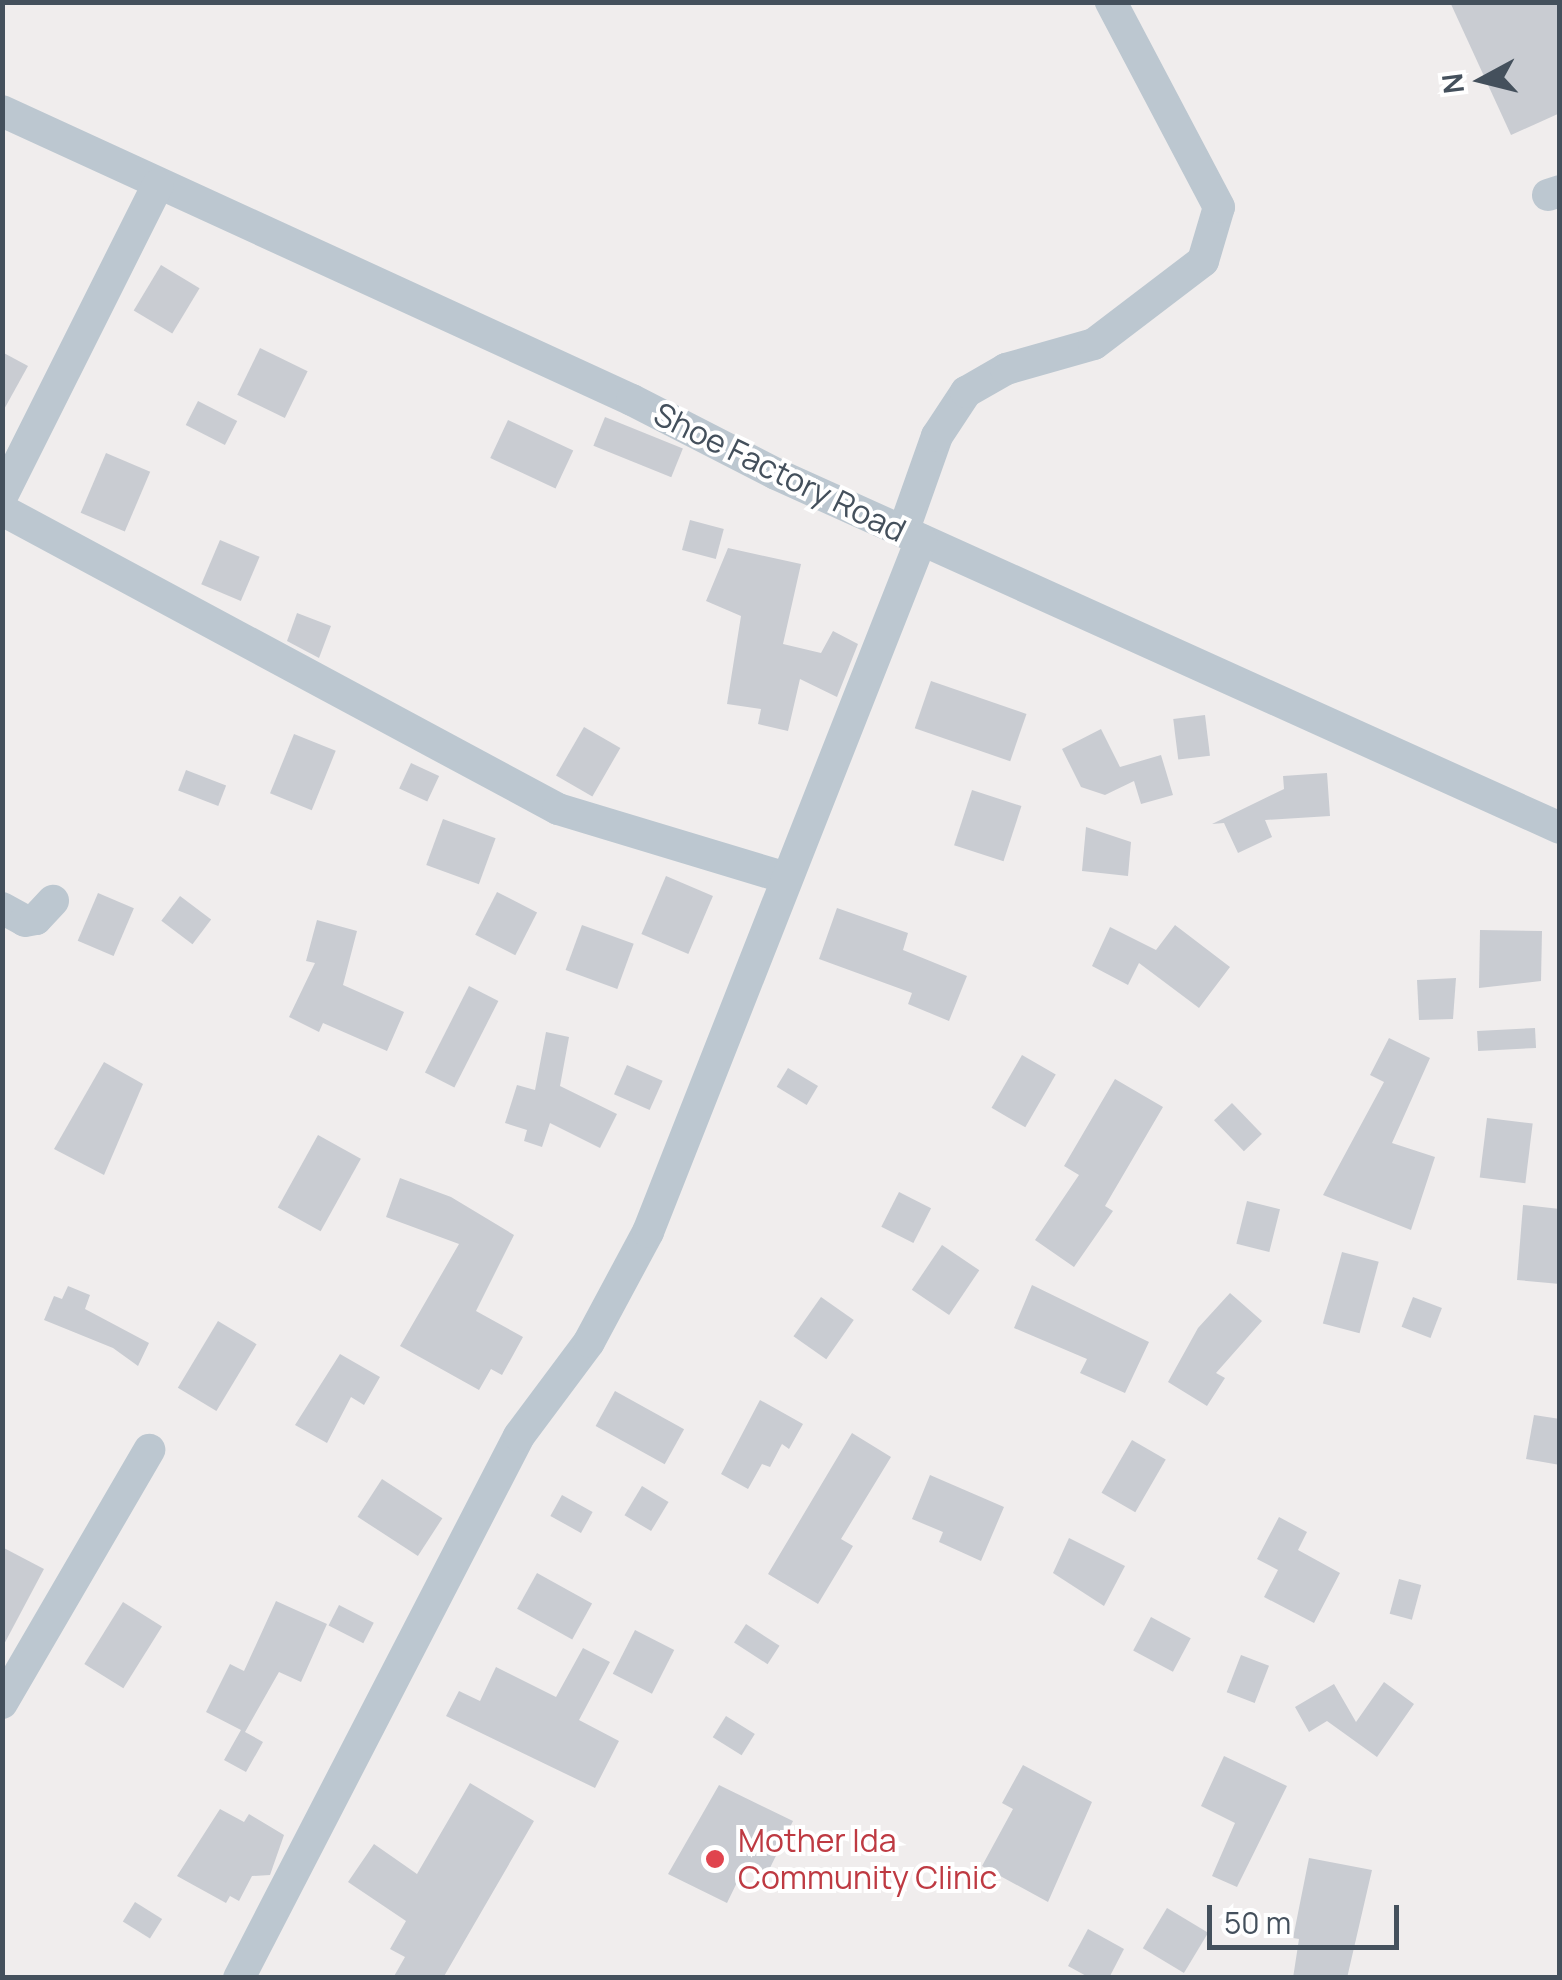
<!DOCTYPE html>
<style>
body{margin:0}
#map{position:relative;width:1562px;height:1980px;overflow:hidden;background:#f0eded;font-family:Manrope,sans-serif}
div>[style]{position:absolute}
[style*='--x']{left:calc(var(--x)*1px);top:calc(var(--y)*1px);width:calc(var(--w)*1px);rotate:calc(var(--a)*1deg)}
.building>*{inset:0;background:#c9ccd2;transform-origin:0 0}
.minor>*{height:32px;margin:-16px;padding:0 16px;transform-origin:16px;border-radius:16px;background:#bcc7d0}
.dots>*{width:28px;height:28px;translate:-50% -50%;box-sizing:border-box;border:5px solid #fff;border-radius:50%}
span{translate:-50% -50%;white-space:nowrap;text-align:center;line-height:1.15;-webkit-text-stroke:8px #fff;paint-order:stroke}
.street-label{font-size:32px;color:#44505c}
.health-label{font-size:32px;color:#be3a42}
.left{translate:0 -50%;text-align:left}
.frame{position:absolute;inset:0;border:5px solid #44505c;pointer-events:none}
.north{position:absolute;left:1432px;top:30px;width:100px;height:100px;-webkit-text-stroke:8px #fff;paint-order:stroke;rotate:263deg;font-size:28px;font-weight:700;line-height:40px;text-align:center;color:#44505c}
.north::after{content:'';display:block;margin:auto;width:35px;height:45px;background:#44505c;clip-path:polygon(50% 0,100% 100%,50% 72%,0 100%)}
.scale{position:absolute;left:1207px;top:1905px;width:192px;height:45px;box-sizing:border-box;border:5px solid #44505c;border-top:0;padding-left:12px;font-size:30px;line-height:35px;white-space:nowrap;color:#44505c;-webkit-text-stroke:8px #fff;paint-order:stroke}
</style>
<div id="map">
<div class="building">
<i style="clip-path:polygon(1450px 2px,1560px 2px,1560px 113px,1511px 135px)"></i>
<i style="left:161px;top:265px;width:45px;height:53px;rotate:31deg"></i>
<i style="left:260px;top:348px;width:53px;height:52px;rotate:26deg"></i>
<i style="clip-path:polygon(2px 352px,28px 366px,2px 413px)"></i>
<i style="left:198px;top:401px;width:44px;height:27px;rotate:27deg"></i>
<i style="left:605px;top:417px;width:84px;height:31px;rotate:22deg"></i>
<i style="left:508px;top:420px;width:72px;height:42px;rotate:25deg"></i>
<i style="left:106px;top:453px;width:48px;height:65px;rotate:23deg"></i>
<i style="left:690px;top:520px;width:35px;height:31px;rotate:15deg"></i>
<i style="left:220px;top:540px;width:43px;height:48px;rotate:23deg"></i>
<i style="clip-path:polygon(728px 548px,801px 564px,783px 644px,821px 653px,833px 631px,858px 644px,837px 697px,800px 679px,788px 731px,758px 724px,761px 709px,727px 704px,741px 616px,706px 601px)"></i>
<i style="clip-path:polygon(297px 613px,331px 626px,319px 658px,287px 641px)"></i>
<i style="left:931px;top:681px;width:101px;height:50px;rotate:19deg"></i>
<i style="left:1205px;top:715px;width:41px;height:32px;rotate:83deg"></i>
<i style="left:584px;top:727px;width:42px;height:56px;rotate:30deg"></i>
<i style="clip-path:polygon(1101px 729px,1120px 767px,1161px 755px,1173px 795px,1141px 804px,1134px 781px,1105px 795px,1081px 787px,1062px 749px)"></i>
<i style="left:294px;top:734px;width:45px;height:64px;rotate:22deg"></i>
<i style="left:411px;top:763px;width:31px;height:28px;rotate:25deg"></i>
<i style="left:186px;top:770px;width:43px;height:22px;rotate:21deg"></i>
<i style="clip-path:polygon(1327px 773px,1330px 816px,1265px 820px,1272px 837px,1238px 853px,1224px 823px,1212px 824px,1284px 789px,1283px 776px)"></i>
<i style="left:972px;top:790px;width:52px;height:58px;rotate:18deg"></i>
<i style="left:443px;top:819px;width:56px;height:49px;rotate:20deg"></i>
<i style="clip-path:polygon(1086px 827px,1131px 842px,1128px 876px,1082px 871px)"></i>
<i style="left:666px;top:876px;width:51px;height:63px;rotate:23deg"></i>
<i style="left:497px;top:892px;width:45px;height:48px;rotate:27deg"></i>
<i style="left:98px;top:893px;width:39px;height:52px;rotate:23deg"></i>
<i style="left:180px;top:896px;width:39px;height:31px;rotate:37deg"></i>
<i style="clip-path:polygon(837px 908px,908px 933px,903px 950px,967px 976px,949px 1021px,908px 1004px,912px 993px,819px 959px)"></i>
<i style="clip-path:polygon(317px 920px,357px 931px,343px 985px,404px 1012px,387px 1051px,323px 1023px,319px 1032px,289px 1017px,315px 963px,306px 961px)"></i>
<i style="left:582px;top:925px;width:55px;height:48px;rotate:20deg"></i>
<i style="clip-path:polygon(1175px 925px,1230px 967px,1199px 1008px,1139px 963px,1128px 985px,1092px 966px,1110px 927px,1156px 950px)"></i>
<i style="clip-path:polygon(1480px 930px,1542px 931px,1541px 981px,1479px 988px)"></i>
<i style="clip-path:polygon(1456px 978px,1453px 1019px,1419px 1020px,1417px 980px)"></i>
<i style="left:469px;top:986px;width:33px;height:97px;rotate:27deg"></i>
<i style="left:1535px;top:1028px;width:20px;height:58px;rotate:87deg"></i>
<i style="clip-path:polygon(546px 1032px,569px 1037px,560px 1086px,617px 1114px,600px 1148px,550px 1123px,542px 1147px,524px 1141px,527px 1130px,505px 1123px,517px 1085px,535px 1090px)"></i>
<i style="clip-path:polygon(1389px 1038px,1430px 1058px,1392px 1143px,1435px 1157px,1411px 1230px,1323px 1195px,1384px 1082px,1370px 1075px)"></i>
<i style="left:1022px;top:1055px;width:39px;height:61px;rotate:30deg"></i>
<i style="clip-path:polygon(104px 1062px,143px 1084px,104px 1175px,54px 1149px)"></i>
<i style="left:627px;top:1065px;width:39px;height:32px;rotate:24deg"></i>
<i style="left:788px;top:1068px;width:35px;height:22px;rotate:31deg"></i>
<i style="clip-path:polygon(1115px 1079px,1163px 1107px,1105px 1206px,1113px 1211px,1074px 1267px,1035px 1240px,1079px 1175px,1064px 1166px)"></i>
<i style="left:1232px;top:1103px;width:43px;height:25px;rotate:46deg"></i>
<i style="left:1487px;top:1118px;width:46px;height:60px;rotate:7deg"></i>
<i style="left:318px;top:1135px;width:49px;height:83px;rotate:29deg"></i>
<i style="clip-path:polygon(400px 1178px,451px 1197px,514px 1235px,476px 1311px,523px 1337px,502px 1375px,491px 1369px,479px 1390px,400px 1346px,459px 1244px,386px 1217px)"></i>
<i style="left:899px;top:1192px;width:36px;height:39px;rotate:27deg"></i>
<i style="left:1247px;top:1201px;width:34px;height:44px;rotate:14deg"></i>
<i style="clip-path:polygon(1523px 1205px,1560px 1209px,1560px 1284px,1517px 1280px)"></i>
<i style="left:942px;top:1245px;width:45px;height:54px;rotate:34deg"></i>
<i style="left:1342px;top:1252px;width:38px;height:74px;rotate:15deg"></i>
<i style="clip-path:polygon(1032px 1285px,1149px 1342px,1125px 1393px,1080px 1373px,1087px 1359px,1014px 1328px)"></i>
<i style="clip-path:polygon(68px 1286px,90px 1295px,85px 1309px,149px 1343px,138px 1366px,113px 1348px,44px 1320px,54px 1296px,62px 1299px)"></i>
<i style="clip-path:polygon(1230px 1293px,1262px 1321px,1216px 1373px,1225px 1378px,1207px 1406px,1168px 1382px,1198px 1328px)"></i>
<i style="left:821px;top:1297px;width:40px;height:48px;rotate:35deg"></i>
<i style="left:1413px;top:1297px;width:31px;height:32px;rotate:21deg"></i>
<i style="left:218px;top:1321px;width:45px;height:78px;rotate:31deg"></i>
<i style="clip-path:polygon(340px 1354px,380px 1377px,364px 1405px,351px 1397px,327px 1443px,295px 1425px)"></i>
<i style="left:615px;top:1391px;width:79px;height:40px;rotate:29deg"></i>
<i style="clip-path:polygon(760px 1400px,803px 1424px,789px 1449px,782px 1444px,770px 1467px,762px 1464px,748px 1489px,721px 1474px)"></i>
<i style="clip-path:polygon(1534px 1415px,1560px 1419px,1560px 1465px,1526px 1459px)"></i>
<i style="clip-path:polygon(852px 1433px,891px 1457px,841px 1539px,853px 1546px,818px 1604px,768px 1574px)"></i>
<i style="left:1132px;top:1440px;width:39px;height:61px;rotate:30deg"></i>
<i style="clip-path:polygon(930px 1475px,1004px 1507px,981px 1561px,939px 1542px,943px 1532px,912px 1519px)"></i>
<i style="left:382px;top:1479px;width:72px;height:45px;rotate:33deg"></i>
<i style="left:642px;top:1486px;width:31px;height:34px;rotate:31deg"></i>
<i style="left:562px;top:1495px;width:35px;height:24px;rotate:29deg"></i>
<i style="clip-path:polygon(1279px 1517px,1307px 1532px,1298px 1550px,1340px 1573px,1314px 1623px,1264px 1597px,1278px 1570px,1257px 1559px)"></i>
<i style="clip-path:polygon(1069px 1538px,1125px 1566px,1104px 1606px,1053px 1573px)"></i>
<i style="clip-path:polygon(2px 1547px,44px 1569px,2px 1648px)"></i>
<i style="left:537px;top:1573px;width:63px;height:41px;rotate:29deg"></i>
<i style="left:1399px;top:1579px;width:23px;height:36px;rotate:15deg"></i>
<i style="clip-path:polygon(276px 1601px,327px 1624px,301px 1682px,279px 1672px,245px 1732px,263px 1742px,246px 1772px,224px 1760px,241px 1730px,206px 1712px,230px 1664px,244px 1671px)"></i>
<i style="left:123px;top:1602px;width:46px;height:73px;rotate:32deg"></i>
<i style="left:339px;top:1605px;width:39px;height:23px;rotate:27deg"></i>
<i style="left:1151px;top:1617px;width:45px;height:38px;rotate:28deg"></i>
<i style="left:746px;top:1624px;width:40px;height:22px;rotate:33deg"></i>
<i style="left:635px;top:1630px;width:44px;height:49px;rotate:27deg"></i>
<i style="clip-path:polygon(583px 1648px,610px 1662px,579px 1720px,619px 1741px,595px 1788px,446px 1716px,459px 1691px,480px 1701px,496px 1667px,556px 1697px)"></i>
<i style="left:1241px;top:1655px;width:30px;height:40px;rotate:21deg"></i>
<i style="clip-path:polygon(1384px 1682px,1414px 1704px,1377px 1757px,1327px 1721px,1309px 1732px,1295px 1707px,1334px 1684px,1356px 1722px)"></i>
<i style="left:726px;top:1716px;width:34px;height:25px;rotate:32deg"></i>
<i style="clip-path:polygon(1224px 1756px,1287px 1786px,1237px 1887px,1212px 1876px,1235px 1823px,1201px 1806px)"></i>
<i style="clip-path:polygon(1023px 1765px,1092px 1802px,1048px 1902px,982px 1866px,1013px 1809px,1002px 1803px)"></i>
<i style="clip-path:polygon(470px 1783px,534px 1821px,443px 1978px,393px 1978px,405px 1957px,390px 1949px,406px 1921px,348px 1882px,374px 1844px,417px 1874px)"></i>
<i style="clip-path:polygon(719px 1785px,793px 1821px,767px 1874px,746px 1864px,727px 1903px,668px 1874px)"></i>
<i style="clip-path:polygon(220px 1809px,244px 1822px,249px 1814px,284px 1835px,270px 1875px,252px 1876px,239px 1901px,230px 1896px,226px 1903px,177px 1876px)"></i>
<i style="clip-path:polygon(1309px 1858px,1372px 1870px,1347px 1978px,1293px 1978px,1299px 1939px,1293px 1938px)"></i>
<i style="left:135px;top:1902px;width:32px;height:23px;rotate:32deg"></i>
<i style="left:1167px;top:1908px;width:48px;height:47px;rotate:31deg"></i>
<i style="clip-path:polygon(1088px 1929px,1124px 1949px,1109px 1978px,1090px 1978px,1068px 1966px)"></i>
</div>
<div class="minor">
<i style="--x:2;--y:111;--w:693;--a:24.64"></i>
<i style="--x:632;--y:400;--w:162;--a:27.2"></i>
<i style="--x:776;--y:474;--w:860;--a:24.3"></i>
<i style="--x:1548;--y:195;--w:13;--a:-18"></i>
<i style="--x:2;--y:496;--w:348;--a:-63.4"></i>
<i style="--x:2;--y:510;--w:631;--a:28.27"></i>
<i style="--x:558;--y:809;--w:239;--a:16.8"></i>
<i style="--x:903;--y:532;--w:102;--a:-70.5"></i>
<i style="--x:937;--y:436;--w:53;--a:-56.6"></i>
<i style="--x:966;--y:392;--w:46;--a:-29.9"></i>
<i style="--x:1006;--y:369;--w:91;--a:-15.9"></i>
<i style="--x:1094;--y:344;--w:137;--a:-37.3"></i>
<i style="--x:1203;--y:261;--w:56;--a:-73.5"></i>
<i style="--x:1219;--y:207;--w:232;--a:-117.8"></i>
<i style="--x:2;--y:908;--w:26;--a:29"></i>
<i style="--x:25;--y:921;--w:11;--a:-10"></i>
<i style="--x:36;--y:919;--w:25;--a:-47"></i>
<i style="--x:2;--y:1703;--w:293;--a:-59.8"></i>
<i style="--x:239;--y:1978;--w:610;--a:-62.68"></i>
<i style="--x:519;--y:1436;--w:117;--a:-53.3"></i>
<i style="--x:589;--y:1342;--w:125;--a:-61.8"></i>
<i style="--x:648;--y:1232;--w:744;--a:-68.47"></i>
</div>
<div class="dots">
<i style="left:715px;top:1859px;background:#e0444e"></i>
</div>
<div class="street-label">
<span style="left:780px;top:472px;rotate:26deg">Shoe Factory Road</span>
</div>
<div class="health-label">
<span class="left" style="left:738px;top:1859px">Mother Ida<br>Community Clinic</span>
</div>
<div class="frame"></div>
<div class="north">N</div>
<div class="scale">50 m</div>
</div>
